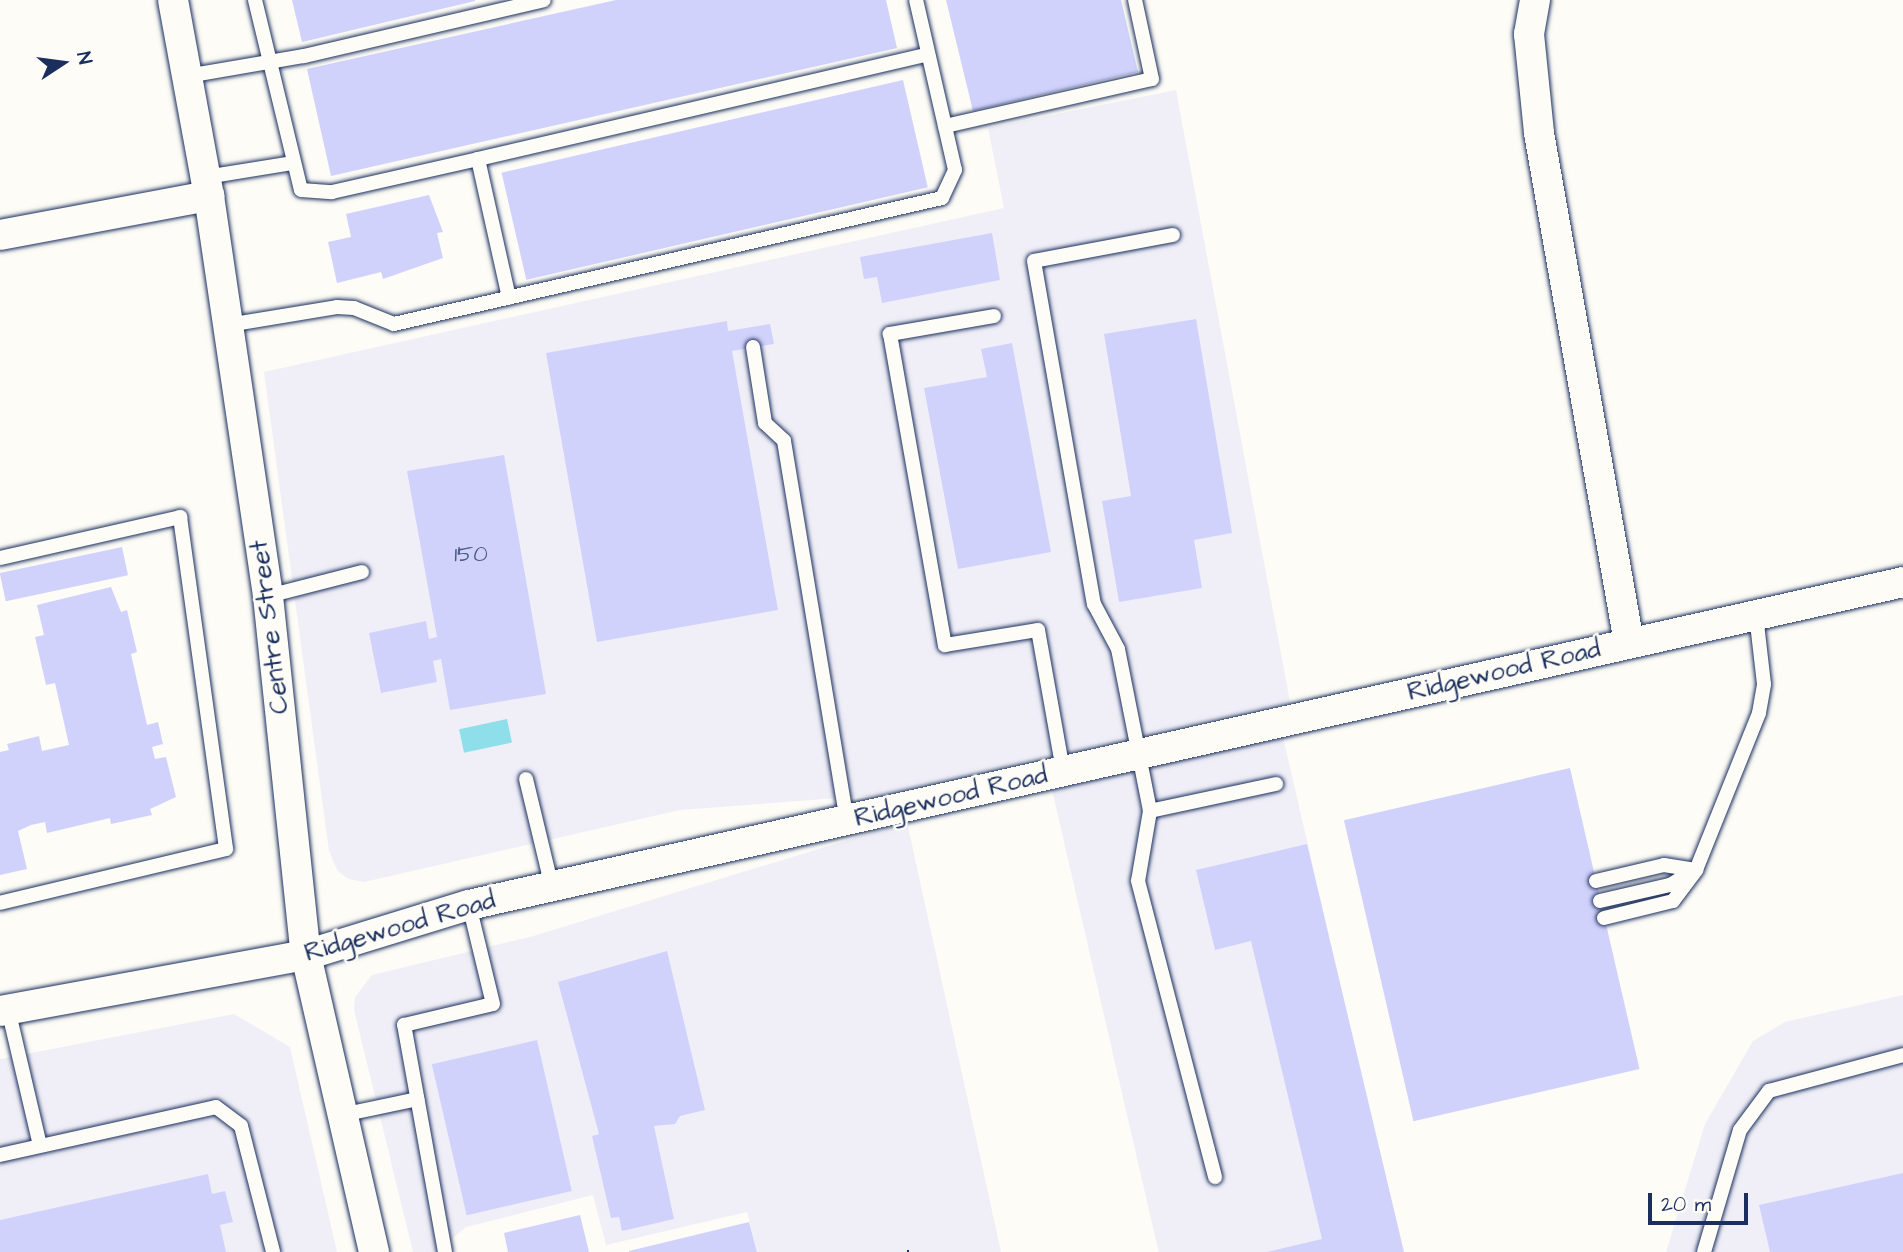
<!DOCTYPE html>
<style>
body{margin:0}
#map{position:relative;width:1903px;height:1252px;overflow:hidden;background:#fdfcf7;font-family:"Architects Daughter",sans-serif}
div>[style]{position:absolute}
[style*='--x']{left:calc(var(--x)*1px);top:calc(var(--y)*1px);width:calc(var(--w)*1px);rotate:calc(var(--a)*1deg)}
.built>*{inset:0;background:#f0eff8;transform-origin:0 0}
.water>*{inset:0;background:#8fdfea;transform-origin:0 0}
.building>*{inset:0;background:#d0d2fb;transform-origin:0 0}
.path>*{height:4.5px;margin-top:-2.25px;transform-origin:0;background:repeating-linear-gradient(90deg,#1b2f5e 0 2px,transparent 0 7px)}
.roads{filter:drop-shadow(0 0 2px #1b2f5e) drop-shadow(0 0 2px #1b2f5e)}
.lane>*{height:14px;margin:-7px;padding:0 7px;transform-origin:7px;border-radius:7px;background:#fdfcf7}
.street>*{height:30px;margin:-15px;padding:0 15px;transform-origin:15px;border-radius:15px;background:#fdfcf7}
span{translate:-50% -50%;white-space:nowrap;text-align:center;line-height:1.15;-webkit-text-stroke:5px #fdfcf7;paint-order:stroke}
.number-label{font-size:23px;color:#485885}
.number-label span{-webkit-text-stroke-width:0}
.street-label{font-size:26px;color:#1b2f5e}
.north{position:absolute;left:28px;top:28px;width:70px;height:70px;-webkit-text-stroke:5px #fdfcf7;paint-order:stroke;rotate:77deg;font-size:19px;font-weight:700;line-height:28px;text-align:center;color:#1b2f5e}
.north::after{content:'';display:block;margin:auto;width:24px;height:32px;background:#1b2f5e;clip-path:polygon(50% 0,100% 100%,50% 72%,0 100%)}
.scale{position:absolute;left:1648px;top:1193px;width:100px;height:32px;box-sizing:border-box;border:4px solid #1b2f5e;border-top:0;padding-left:9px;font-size:21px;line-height:24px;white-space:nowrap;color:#1b2f5e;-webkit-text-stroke:5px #fdfcf7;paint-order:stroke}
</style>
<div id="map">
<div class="built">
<i style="clip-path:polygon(1176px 90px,1290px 702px,878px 795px,680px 810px,364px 882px,348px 879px,337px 870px,329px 851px,264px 372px,1004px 208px,988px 128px)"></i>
<i style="left:1283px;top:737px;width:529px;height:237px;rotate:77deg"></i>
<i style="clip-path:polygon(907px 822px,1001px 1252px,757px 1252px,747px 1212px,606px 1245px,593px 1195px,466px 1227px,437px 1252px,413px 1252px,354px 1010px,355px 997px,372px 975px,530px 937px)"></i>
<i style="clip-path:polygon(1903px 995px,1903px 1252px,1666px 1252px,1705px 1124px,1753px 1041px,1785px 1022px)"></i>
<i style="clip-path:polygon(234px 1014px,290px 1047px,337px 1252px,0 1252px,0 1059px)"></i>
</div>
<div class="water">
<i style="left:507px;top:719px;width:24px;height:49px;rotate:78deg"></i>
</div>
<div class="building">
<i style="clip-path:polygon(292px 0,475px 0,475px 1px,302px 42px)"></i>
<i style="clip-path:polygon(616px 0,886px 0,897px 48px,331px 176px,307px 69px)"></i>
<i style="clip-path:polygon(946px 0,1121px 0,1138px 72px,973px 111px)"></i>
<i style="left:903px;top:80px;width:110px;height:412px;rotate:77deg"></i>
<i style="clip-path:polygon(429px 195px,443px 232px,437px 233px,443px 258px,383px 279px,381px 272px,337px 283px,328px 242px,351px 237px,346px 214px)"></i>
<i style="clip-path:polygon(992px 233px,1000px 280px,882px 303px,877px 277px,864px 279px,860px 257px)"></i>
<i style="clip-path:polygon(1196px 319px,1232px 533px,1194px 540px,1202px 588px,1119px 602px,1102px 501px,1131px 496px,1104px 334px)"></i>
<i style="clip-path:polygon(727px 321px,728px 331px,770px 324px,774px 344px,732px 351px,778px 610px,597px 642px,546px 353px)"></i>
<i style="clip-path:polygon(1012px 343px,1051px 552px,958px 569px,924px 388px,987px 377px,981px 349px)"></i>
<i style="clip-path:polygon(504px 455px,546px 694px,450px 710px,441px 659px,433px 661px,437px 682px,381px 693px,369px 633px,426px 621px,429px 639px,437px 637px,407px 471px)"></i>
<i style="left:122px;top:547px;width:29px;height:125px;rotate:78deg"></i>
<i style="clip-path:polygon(111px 587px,121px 612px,127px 610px,137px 652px,131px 654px,147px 725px,158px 722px,163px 744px,152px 747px,155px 759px,166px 757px,176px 797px,150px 809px,152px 815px,111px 824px,110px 818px,47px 833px,45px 822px,31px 825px,18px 831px,27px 869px,0 875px,0 752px,9px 750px,7px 744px,39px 736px,42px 751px,69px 745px,55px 683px,46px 685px,35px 637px,44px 635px,37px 605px)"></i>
<i style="left:1570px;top:768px;width:309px;height:232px;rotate:77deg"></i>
<i style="clip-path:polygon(1307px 844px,1404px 1252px,1267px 1252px,1322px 1239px,1251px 941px,1215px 950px,1196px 870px)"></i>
<i style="clip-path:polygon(667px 951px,705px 1110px,680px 1116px,675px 1124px,654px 1126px,674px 1219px,622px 1231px,619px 1217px,611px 1218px,592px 1136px,599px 1134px,558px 982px)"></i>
<i style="left:537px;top:1040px;width:155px;height:108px;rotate:77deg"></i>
<i style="clip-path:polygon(1903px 1173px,1903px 1252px,1770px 1252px,1759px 1205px)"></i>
<i style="clip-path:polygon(208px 1174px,212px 1194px,225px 1191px,233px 1222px,220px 1225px,226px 1252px,0 1252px,0 1220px)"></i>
<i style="clip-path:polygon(580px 1215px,589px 1252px,508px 1252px,504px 1233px)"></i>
<i style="clip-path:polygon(749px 1222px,757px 1252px,629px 1252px,629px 1251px)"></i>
</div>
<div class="path">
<i style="--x:907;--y:1252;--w:4;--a:0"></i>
</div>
<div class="roads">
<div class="lane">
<i style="--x:255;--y:0;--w:195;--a:76.4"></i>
<i style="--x:301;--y:190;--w:31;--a:4"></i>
<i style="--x:332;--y:192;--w:150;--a:-12.7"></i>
<i style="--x:478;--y:159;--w:142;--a:77.4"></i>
<i style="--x:187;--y:76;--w:119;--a:-9.7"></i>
<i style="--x:304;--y:56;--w:246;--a:-13.1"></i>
<i style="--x:945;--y:126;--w:212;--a:-12.8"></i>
<i style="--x:1152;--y:79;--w:81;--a:-102.1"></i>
<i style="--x:478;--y:159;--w:462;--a:-13.1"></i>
<i style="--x:206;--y:177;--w:87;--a:-9.2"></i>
<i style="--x:1173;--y:235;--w:141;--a:169.4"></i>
<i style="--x:1034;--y:261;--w:348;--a:80.1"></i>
<i style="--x:1094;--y:604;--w:51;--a:61.9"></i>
<i style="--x:1118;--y:649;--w:165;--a:78.8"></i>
<i style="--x:1150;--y:811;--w:71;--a:99.7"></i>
<i style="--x:1138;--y:881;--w:306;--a:75.4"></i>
<i style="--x:994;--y:316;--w:106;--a:170.2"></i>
<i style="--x:890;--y:334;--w:316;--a:80"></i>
<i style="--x:945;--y:645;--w:94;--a:-9.2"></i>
<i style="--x:1038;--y:630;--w:143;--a:79.9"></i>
<i style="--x:228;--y:325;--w:110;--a:-9.4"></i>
<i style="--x:337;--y:307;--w:17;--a:3"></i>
<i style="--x:354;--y:308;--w:43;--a:21.8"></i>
<i style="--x:394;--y:324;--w:562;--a:-12.95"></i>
<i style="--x:942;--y:198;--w:31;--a:-65"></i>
<i style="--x:955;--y:170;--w:174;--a:-102.9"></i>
<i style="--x:753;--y:347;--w:77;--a:81"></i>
<i style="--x:765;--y:423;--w:26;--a:43"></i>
<i style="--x:784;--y:441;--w:384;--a:80.6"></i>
<i style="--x:0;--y:558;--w:185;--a:-12.8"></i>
<i style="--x:180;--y:517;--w:335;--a:82.1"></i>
<i style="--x:226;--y:849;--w:232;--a:166.6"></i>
<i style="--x:268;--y:596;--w:97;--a:-14.3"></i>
<i style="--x:526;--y:779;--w:111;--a:76.5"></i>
<i style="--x:1150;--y:811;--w:129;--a:-12.1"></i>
<i style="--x:1596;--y:881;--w:70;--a:-13.2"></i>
<i style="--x:1664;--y:865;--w:32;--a:9"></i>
<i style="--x:1600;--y:901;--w:72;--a:-12.9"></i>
<i style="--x:1670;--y:885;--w:26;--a:-31"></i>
<i style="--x:1604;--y:918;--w:71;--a:-13.8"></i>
<i style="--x:1673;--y:901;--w:39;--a:-53"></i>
<i style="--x:1696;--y:870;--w:169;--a:-68.1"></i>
<i style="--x:1759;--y:713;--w:29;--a:-80"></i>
<i style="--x:1764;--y:684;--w:69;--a:-96.6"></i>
<i style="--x:8;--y:1009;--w:140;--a:76.8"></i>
<i style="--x:342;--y:1115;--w:77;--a:-12"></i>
<i style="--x:0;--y:1155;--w:221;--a:-12.5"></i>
<i style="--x:216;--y:1107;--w:31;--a:37"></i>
<i style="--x:241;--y:1126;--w:130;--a:75.7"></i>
<i style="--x:445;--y:1252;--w:231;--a:-100.2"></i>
<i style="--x:404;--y:1025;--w:91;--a:-13.3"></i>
<i style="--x:493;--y:1004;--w:102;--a:-103.6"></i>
<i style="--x:1704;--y:1252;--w:127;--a:-73.6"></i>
<i style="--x:1740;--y:1130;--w:49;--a:-53.4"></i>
<i style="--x:1769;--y:1091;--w:139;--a:-15"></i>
</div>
<div class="street">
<i style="--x:173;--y:0;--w:199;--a:79.6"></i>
<i style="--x:209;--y:196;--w:404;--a:81.6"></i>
<i style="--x:268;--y:596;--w:361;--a:84"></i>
<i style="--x:306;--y:955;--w:305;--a:77.1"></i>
<i style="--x:1535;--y:0;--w:35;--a:100"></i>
<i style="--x:1529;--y:34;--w:100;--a:84.2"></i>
<i style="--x:1539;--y:133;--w:518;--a:79.99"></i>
<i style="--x:0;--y:235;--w:213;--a:-10.6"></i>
<i style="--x:0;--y:1011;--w:311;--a:-10.4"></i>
<i style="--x:306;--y:955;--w:170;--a:-17.1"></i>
<i style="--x:469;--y:905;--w:1470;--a:-12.69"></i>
</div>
</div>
<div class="number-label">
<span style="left:471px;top:554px">150</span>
</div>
<div class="street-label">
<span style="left:270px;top:627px;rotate:-97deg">Centre Street</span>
<span style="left:1504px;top:671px;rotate:-13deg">Ridgewood Road</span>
<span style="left:951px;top:797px;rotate:-13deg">Ridgewood Road</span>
<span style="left:400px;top:927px;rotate:-16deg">Ridgewood Road</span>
</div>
<div class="north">N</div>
<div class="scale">20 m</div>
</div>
